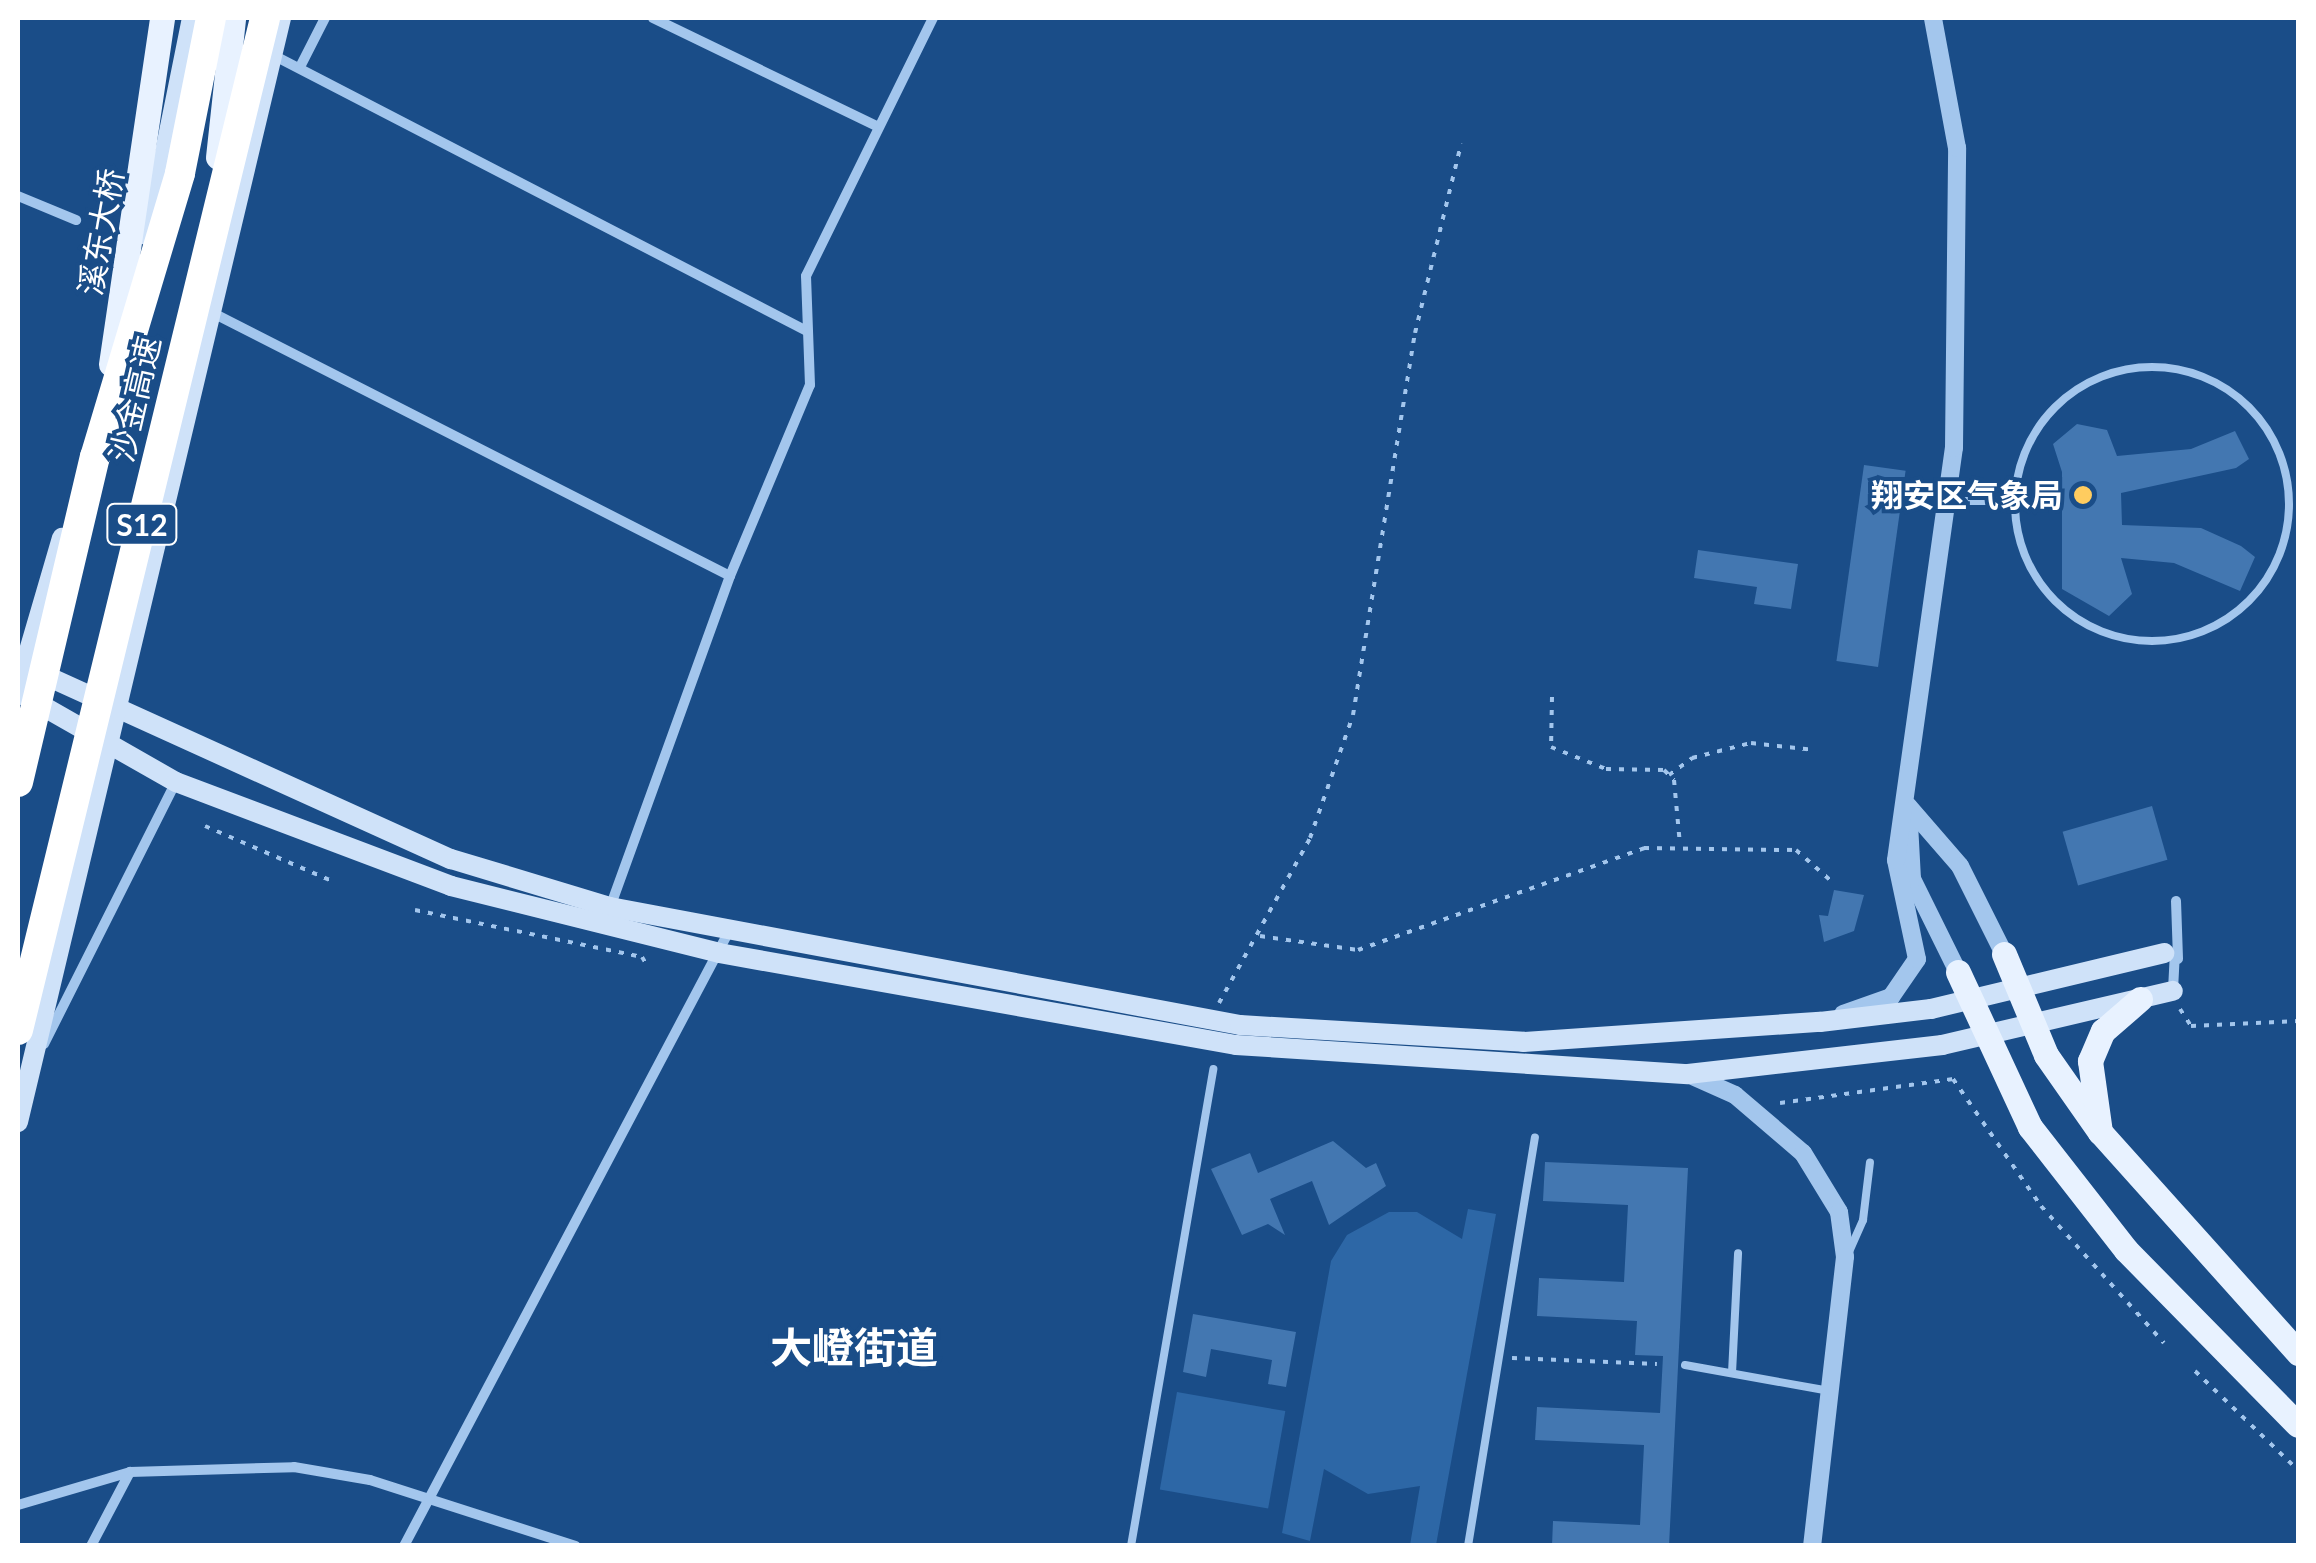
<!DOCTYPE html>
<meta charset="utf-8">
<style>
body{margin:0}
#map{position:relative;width:2316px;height:1563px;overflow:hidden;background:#1a4d88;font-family:Lato,"Noto Sans SC",sans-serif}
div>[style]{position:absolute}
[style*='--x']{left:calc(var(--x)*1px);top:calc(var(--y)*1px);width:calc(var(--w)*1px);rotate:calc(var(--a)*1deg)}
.green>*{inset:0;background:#2d67a6;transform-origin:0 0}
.building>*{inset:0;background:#4377b1;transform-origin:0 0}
.path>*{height:4px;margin-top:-2px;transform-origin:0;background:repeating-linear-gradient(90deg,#a3c6ed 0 5px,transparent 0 13px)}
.service>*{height:8px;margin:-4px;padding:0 4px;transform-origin:4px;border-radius:4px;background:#a3c6ed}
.service>.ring{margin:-4px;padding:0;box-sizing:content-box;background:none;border:8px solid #a3c6ed;border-radius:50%}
.minor>*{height:10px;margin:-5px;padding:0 5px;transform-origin:5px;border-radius:5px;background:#a3c6ed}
.tertiary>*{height:18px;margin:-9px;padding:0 9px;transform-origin:9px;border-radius:9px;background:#a3c6ed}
.secondary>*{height:20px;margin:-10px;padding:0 10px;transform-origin:10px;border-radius:10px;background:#cfe2f9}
.primary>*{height:25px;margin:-12.5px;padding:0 12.5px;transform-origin:12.5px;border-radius:12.5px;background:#e8f2ff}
.primary-bridge>*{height:25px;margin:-12.5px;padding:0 12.5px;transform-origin:12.5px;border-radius:12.5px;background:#e8f2ff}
.motorway-bridge>*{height:30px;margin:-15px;padding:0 15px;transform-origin:15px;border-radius:15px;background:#fff}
.dots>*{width:28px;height:28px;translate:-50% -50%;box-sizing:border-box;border:5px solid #1a4d88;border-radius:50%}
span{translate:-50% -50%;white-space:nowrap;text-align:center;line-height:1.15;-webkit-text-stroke:8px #1a4d88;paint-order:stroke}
.shield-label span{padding:2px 8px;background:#1a4d88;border:2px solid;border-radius:8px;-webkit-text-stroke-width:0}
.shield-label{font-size:30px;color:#fff;font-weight:700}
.street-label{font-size:32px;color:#fff}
.poi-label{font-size:32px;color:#fff;font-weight:700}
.right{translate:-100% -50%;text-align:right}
.district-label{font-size:42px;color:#fff;font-weight:700}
.frame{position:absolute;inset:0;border:20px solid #fff;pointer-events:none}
</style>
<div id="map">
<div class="green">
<i style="clip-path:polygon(1468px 1209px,1496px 1214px,1436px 1545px,1410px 1545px,1420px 1486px,1368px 1494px,1324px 1469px,1310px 1541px,1282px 1533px,1331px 1261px,1347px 1235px,1389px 1212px,1417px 1212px,1462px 1239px)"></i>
<i style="left:1177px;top:1392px;width:110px;height:99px;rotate:10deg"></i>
</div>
<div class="building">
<i style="clip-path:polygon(2077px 424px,2107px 430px,2117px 456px,2191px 449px,2235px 431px,2249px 459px,2236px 468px,2121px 493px,2122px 525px,2201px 528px,2241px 546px,2255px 557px,2240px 591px,2174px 563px,2121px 558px,2132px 594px,2109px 616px,2062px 589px,2062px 472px,2053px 444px)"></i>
<i style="left:1864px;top:465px;width:42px;height:198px;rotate:8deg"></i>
<i style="clip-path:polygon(1698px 550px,1798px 564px,1791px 609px,1754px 604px,1757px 587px,1694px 578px)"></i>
<i style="left:2152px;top:806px;width:56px;height:93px;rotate:74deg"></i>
<i style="clip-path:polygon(1834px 890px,1864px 895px,1854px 931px,1824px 942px,1819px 915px,1828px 916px)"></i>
<i style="clip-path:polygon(1333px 1141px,1366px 1168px,1376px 1163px,1386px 1186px,1329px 1225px,1312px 1181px,1270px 1199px,1285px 1235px,1268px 1224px,1242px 1235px,1211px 1169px,1250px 1153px,1258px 1173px)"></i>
<i style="clip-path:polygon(1545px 1162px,1688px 1168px,1669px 1546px,1552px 1546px,1553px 1521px,1640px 1525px,1644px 1445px,1535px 1440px,1537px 1407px,1660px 1413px,1663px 1356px,1635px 1355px,1637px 1321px,1537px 1316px,1539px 1278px,1624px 1282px,1628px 1205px,1543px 1201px)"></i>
<i style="clip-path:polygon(1193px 1314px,1296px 1332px,1286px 1387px,1268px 1384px,1272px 1360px,1211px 1349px,1206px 1377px,1183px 1372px)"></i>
</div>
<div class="path">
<i style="--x:1552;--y:697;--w:50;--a:91.1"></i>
<i style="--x:1551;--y:747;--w:59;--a:21.8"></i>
<i style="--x:1606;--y:769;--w:58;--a:1"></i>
<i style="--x:1664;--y:770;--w:14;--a:45"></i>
<i style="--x:1674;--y:780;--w:65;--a:84.7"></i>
<i style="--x:1669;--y:775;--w:29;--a:-36"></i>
<i style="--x:1692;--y:758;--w:61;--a:-14.3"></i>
<i style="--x:1751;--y:743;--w:64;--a:6.2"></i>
<i style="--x:205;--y:826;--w:138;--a:23.4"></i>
<i style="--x:415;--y:910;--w:232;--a:11.7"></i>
<i style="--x:642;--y:957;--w:12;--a:59"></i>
<i style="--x:1260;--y:936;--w:99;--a:8.1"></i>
<i style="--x:1358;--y:950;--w:304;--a:-19.6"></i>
<i style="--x:1644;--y:848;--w:152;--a:0.8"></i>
<i style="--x:1796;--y:850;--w:45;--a:41.4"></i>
<i style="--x:1219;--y:1003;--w:188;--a:-61.1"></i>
<i style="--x:1310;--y:838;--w:130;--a:-70.7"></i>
<i style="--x:1353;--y:715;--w:387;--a:-80.8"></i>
<i style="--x:1415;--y:333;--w:195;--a:-76.3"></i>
<i style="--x:2180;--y:1009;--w:20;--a:57"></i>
<i style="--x:2191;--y:1026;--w:107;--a:-2.7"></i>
<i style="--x:1780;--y:1103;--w:175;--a:-7.9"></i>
<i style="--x:1953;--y:1079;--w:155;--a:55.3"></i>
<i style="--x:2041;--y:1206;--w:184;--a:48.1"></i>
<i style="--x:1512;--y:1358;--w:145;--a:2.4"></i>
<i style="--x:2195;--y:1371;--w:143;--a:43.9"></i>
</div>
<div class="service">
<i class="ring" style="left:2015px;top:367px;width:266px;height:266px"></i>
<i style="--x:1947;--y:501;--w:66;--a:0"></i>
<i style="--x:1848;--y:1254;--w:37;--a:-66"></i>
<i style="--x:1863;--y:1220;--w:58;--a:-83.1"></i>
<i style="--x:1685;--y:1365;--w:147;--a:10.2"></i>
<i style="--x:1732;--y:1373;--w:120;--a:-87.1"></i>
<i style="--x:1131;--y:1546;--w:484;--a:-80.2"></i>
<i style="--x:1468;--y:1546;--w:414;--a:-80.7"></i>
</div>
<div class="minor">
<i style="--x:653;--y:18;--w:250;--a:25.8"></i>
<i style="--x:273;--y:55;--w:599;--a:27.34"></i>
<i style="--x:300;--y:67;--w:55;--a:-63"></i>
<i style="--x:18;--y:196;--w:63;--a:22.5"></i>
<i style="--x:211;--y:312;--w:582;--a:26.96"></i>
<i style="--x:730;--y:576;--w:352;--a:109.9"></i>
<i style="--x:730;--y:576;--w:207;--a:-67.3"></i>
<i style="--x:810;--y:385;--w:109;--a:-92.1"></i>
<i style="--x:806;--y:276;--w:288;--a:-63.8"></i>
<i style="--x:2176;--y:901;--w:58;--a:88"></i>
<i style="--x:2173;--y:990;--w:33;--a:-87"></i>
<i style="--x:44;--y:1044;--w:292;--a:-63.3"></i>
<i style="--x:18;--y:1505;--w:117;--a:-16.4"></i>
<i style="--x:130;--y:1472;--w:164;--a:-1.7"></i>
<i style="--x:294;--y:1467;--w:77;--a:9.7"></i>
<i style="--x:370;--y:1480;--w:216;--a:17.8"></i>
<i style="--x:91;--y:1546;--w:84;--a:-62.2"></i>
<i style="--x:404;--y:1546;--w:693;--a:-62.14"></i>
</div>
<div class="tertiary">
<i style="--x:1958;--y:972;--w:104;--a:-116.3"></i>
<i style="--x:1912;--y:879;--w:73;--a:-93.1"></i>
<i style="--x:1908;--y:806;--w:79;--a:49.1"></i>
<i style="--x:1960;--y:866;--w:98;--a:63.4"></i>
<i style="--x:1843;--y:1014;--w:51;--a:-19.5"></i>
<i style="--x:1891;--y:997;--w:46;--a:-55.6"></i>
<i style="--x:1917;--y:959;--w:101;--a:-102"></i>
<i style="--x:1896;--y:860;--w:416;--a:-82"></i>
<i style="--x:1954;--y:448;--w:300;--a:-89.4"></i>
<i style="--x:1957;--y:148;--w:132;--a:-100.5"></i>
<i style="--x:1688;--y:1074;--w:51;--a:24.1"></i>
<i style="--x:1735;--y:1095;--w:89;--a:40.5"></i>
<i style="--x:1803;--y:1153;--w:69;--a:58.6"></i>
<i style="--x:1839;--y:1212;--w:45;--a:82.4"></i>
<i style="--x:1845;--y:1257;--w:291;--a:96.5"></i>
</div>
<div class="secondary">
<i style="--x:148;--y:236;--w:222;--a:-78.6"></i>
<i style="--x:18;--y:663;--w:475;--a:24.4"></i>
<i style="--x:451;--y:859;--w:166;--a:16.8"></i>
<i style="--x:610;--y:907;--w:641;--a:10.61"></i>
<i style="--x:1240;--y:1025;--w:284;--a:3.4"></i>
<i style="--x:1523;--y:1042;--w:298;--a:-3.9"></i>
<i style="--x:1820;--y:1022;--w:112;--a:-6.7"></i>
<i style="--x:1931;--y:1009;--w:240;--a:-13.5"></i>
<i style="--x:21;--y:678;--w:146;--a:-73.7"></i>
<i style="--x:18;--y:692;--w:182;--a:29.7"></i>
<i style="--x:176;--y:782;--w:294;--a:20.7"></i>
<i style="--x:451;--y:886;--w:276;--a:14"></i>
<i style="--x:719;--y:953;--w:525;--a:10.09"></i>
<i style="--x:1236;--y:1045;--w:453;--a:3.7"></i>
<i style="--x:1688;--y:1074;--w:256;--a:-6.5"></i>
<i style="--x:1942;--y:1045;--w:237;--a:-13.2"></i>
<i style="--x:18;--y:1122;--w:1135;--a:-76.6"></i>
</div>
<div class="primary">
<i style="--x:218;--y:157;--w:140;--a:-83.8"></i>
<i style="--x:2004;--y:954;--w:109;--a:67.4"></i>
<i style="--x:2046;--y:1055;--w:94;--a:55"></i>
<i style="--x:2100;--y:1132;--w:297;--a:48.1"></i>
<i style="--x:1958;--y:972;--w:171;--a:65.1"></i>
<i style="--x:2030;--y:1127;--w:156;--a:52"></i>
<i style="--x:2126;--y:1250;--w:245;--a:45.5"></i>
<i style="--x:2100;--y:1132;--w:72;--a:-98"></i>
<i style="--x:2090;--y:1061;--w:33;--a:-67"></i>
<i style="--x:2103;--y:1031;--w:49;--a:-40.9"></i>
</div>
<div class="primary-bridge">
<i style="--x:111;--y:364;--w:350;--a:-81.6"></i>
</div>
<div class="motorway-bridge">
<i style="--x:18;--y:782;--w:334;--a:-76.7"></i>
<i style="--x:95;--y:457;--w:296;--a:-73.3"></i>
<i style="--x:180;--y:173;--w:158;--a:-78.7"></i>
<i style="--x:18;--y:1030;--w:1042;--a:-76.28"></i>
</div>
<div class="dots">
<i style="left:2083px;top:495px;background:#ffcc5f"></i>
</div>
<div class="shield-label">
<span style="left:142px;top:524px">S12</span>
</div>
<div class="street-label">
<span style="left:101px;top:232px;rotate:-80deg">溪东大桥</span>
<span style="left:135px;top:399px;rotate:-77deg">沙金高速</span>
</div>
<div class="poi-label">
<span class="right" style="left:2063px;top:495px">翔安区气象局</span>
</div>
<div class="district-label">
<span style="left:854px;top:1347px">大嶝街道</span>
</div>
<div class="frame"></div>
</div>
